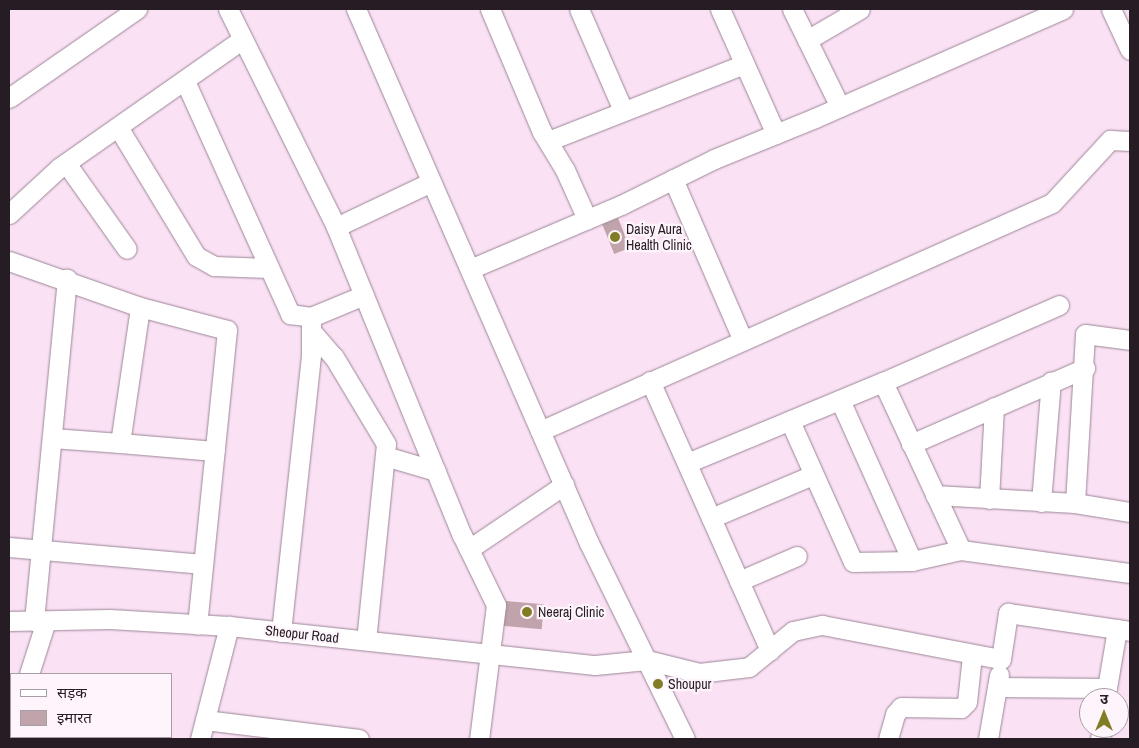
<!DOCTYPE html>
<meta charset="utf-8">
<style>
body{margin:0}
#map{position:relative;width:1139px;height:748px;overflow:hidden;background:#fae1f4;font-family:"Archivo Narrow","Noto Sans Devanagari",sans-serif}
div>[style]{position:absolute}
[style*='--x']{left:calc(var(--x)*1px);top:calc(var(--y)*1px);width:calc(var(--w)*1px);rotate:calc(var(--a)*1deg)}
.building>*{inset:0;background:#c1a4ab;transform-origin:0 0}
.roads{filter:drop-shadow(0 0 1px #9c8697) drop-shadow(0 0 1px #9c8697)}
.minor>*{height:19px;margin:-9.5px;padding:0 9.5px;transform-origin:9.5px;border-radius:9.5px;background:#fff}
.dots>*{width:14px;height:14px;translate:-50% -50%;box-sizing:border-box;border:2px solid #fef4fb;border-radius:50%}
span{translate:-50% -50%;white-space:nowrap;text-align:center;line-height:1.15;-webkit-text-stroke:4.5px #fef4fb;paint-order:stroke}
.poi-label{font-size:14px;color:#251d23}
.left{translate:0 -50%;text-align:left}
.street-label{font-size:14px;color:#251d23}
.frame{position:absolute;inset:0;border:10px solid #251d23;pointer-events:none}
.legend{position:absolute;left:10px;top:673px;width:162px;height:65px;box-sizing:border-box;background:#fef4fb;border:1px solid #a79ea5;margin:0;padding:6px 9px;list-style:none;font-size:15px;color:#251d23}
.legend li{display:flex;align-items:center;gap:10px;height:25px}
.legend b{width:25px;border:1px solid #a79ea5}
.north{position:absolute;left:1079px;top:688px;width:50px;height:50px;box-sizing:border-box;background:#fef4fb;border:1px solid #a79ea5;border-radius:50%;rotate:0deg;font-size:14px;font-weight:700;line-height:20px;text-align:center;color:#251d23}
.north::after{content:'';display:block;margin:auto;width:18px;height:22px;background:#817d25;clip-path:polygon(50% 0,100% 100%,50% 72%,0 100%)}
</style>
<div id="map">
<div class="building">
<i style="left:618px;top:218px;width:32px;height:17px;rotate:68deg"></i>
<i style="left:506px;top:601px;width:38px;height:25px;rotate:5deg"></i>
</div>
<div class="roads">
<div class="minor">
<i style="--x:228;--y:9;--w:243;--a:63.6"></i>
<i style="--x:336;--y:227;--w:333;--a:67.8"></i>
<i style="--x:462;--y:535;--w:78;--a:64.1"></i>
<i style="--x:496;--y:605;--w:135;--a:97.2"></i>
<i style="--x:356;--y:9;--w:583;--a:66.43"></i>
<i style="--x:589;--y:543;--w:218;--a:63.9"></i>
<i style="--x:490;--y:9;--w:134;--a:67.1"></i>
<i style="--x:542;--y:132;--w:44;--a:58.8"></i>
<i style="--x:565;--y:170;--w:54;--a:65.8"></i>
<i style="--x:579;--y:9;--w:110;--a:66.5"></i>
<i style="--x:720;--y:9;--w:137;--a:65.9"></i>
<i style="--x:792;--y:9;--w:109;--a:63.9"></i>
<i style="--x:1111;--y:9;--w:45;--a:65.1"></i>
<i style="--x:807;--y:40;--w:61;--a:-30.3"></i>
<i style="--x:185;--y:81;--w:256;--a:65.7"></i>
<i style="--x:290;--y:314;--w:21;--a:8"></i>
<i style="--x:9;--y:98;--w:156;--a:-34.8"></i>
<i style="--x:118;--y:127;--w:151;--a:58.8"></i>
<i style="--x:196;--y:256;--w:21;--a:29"></i>
<i style="--x:214;--y:266;--w:54;--a:2.1"></i>
<i style="--x:548;--y:141;--w:211;--a:-21.4"></i>
<i style="--x:66;--y:163;--w:105;--a:54.7"></i>
<i style="--x:673;--y:179;--w:176;--a:66.6"></i>
<i style="--x:9;--y:214;--w:69;--a:-42.7"></i>
<i style="--x:60;--y:167;--w:223;--a:-35"></i>
<i style="--x:336;--y:227;--w:105;--a:-25.3"></i>
<i style="--x:9;--y:261;--w:139;--a:19.3"></i>
<i style="--x:140;--y:307;--w:90;--a:14.8"></i>
<i style="--x:227;--y:330;--w:296;--a:95.8"></i>
<i style="--x:470;--y:269;--w:164;--a:-23"></i>
<i style="--x:621;--y:205;--w:104;--a:-26.3"></i>
<i style="--x:714;--y:159;--w:109;--a:-22.1"></i>
<i style="--x:815;--y:118;--w:271;--a:-23.7"></i>
<i style="--x:312;--y:332;--w:33;--a:49"></i>
<i style="--x:334;--y:357;--w:101;--a:59.1"></i>
<i style="--x:386;--y:444;--w:197;--a:95.8"></i>
<i style="--x:650;--y:381;--w:295;--a:66"></i>
<i style="--x:883;--y:382;--w:185;--a:65.1"></i>
<i style="--x:840;--y:400;--w:176;--a:65.9"></i>
<i style="--x:790;--y:421;--w:154;--a:65.9"></i>
<i style="--x:853;--y:562;--w:59;--a:-1"></i>
<i style="--x:912;--y:561;--w:50;--a:-12.7"></i>
<i style="--x:961;--y:550;--w:171;--a:7.8"></i>
<i style="--x:540;--y:431;--w:560;--a:-24"></i>
<i style="--x:1052;--y:203;--w:86;--a:-47.4"></i>
<i style="--x:1110;--y:140;--w:20;--a:3"></i>
<i style="--x:52;--y:438;--w:68;--a:4.2"></i>
<i style="--x:120;--y:443;--w:137;--a:-81.6"></i>
<i style="--x:120;--y:443;--w:95;--a:4.8"></i>
<i style="--x:911;--y:444;--w:190;--a:-23.6"></i>
<i style="--x:385;--y:456;--w:53;--a:16.4"></i>
<i style="--x:687;--y:463;--w:212;--a:-22.5"></i>
<i style="--x:883;--y:382;--w:192;--a:-23.6"></i>
<i style="--x:935;--y:495;--w:140;--a:3.3"></i>
<i style="--x:1075;--y:503;--w:56;--a:9.3"></i>
<i style="--x:989;--y:499;--w:92;--a:-86.9"></i>
<i style="--x:1041;--y:502;--w:121;--a:-85.3"></i>
<i style="--x:1075;--y:503;--w:169;--a:-86.6"></i>
<i style="--x:1085;--y:334;--w:45;--a:7.6"></i>
<i style="--x:711;--y:518;--w:111;--a:-22.9"></i>
<i style="--x:9;--y:547;--w:195;--a:5"></i>
<i style="--x:469;--y:549;--w:115;--a:-34"></i>
<i style="--x:739;--y:581;--w:63;--a:-23.3"></i>
<i style="--x:9;--y:621;--w:101;--a:-1.1"></i>
<i style="--x:110;--y:619;--w:119;--a:3.4"></i>
<i style="--x:229;--y:626;--w:368;--a:6.1"></i>
<i style="--x:595;--y:665;--w:52;--a:-5.5"></i>
<i style="--x:647;--y:660;--w:54;--a:14"></i>
<i style="--x:699;--y:673;--w:50;--a:-6.8"></i>
<i style="--x:749;--y:667;--w:57;--a:-39.3"></i>
<i style="--x:793;--y:631;--w:30;--a:-12"></i>
<i style="--x:822;--y:625;--w:182;--a:10.8"></i>
<i style="--x:1001;--y:659;--w:47;--a:-81.3"></i>
<i style="--x:1008;--y:613;--w:123;--a:8.4"></i>
<i style="--x:34;--y:621;--w:344;--a:-84.5"></i>
<i style="--x:281;--y:632;--w:280;--a:-83.8"></i>
<i style="--x:311;--y:354;--w:37;--a:-90"></i>
<i style="--x:311;--y:317;--w:57;--a:-22.5"></i>
<i style="--x:29;--y:674;--w:56;--a:-72.2"></i>
<i style="--x:9;--y:687;--w:2;--a:27"></i>
<i style="--x:997;--y:687;--w:110;--a:0.5"></i>
<i style="--x:1107;--y:688;--w:60;--a:-80.4"></i>
<i style="--x:205;--y:720;--w:155;--a:7"></i>
<i style="--x:9;--y:739;--w:8;--a:-76"></i>
<i style="--x:200;--y:739;--w:117;--a:-75.6"></i>
<i style="--x:888;--y:739;--w:26;--a:-74"></i>
<i style="--x:895;--y:714;--w:9;--a:-49"></i>
<i style="--x:901;--y:707;--w:60;--a:1"></i>
<i style="--x:961;--y:708;--w:8;--a:-45"></i>
<i style="--x:967;--y:702;--w:47;--a:-83.9"></i>
<i style="--x:988;--y:739;--w:65;--a:-80.2"></i>
<i style="--x:1100;--y:739;--w:11;--a:-80"></i>
</div>
</div>
<div class="dots">
<i style="left:615px;top:237px;background:#817d25"></i>
<i style="left:527px;top:612px;background:#817d25"></i>
<i style="left:658px;top:684px;background:#817d25"></i>
</div>
<div class="poi-label">
<span class="left" style="left:626px;top:237px">Daisy Aura<br>Health Clinic</span>
<span class="left" style="left:538px;top:612px">Neeraj Clinic</span>
<span class="left" style="left:668px;top:684px">Shoupur</span>
</div>
<div class="street-label">
<span style="left:302px;top:634px;rotate:6deg">Sheopur Road</span>
</div>
<div class="frame"></div>
<ul class="legend">
<li><b style="height:6px;background:#fff"></b>सड़क</li>
<li><b style="height:14px;background:#c1a4ab"></b>इमारत</li>
</ul>
<div class="north">उ</div>
</div>
